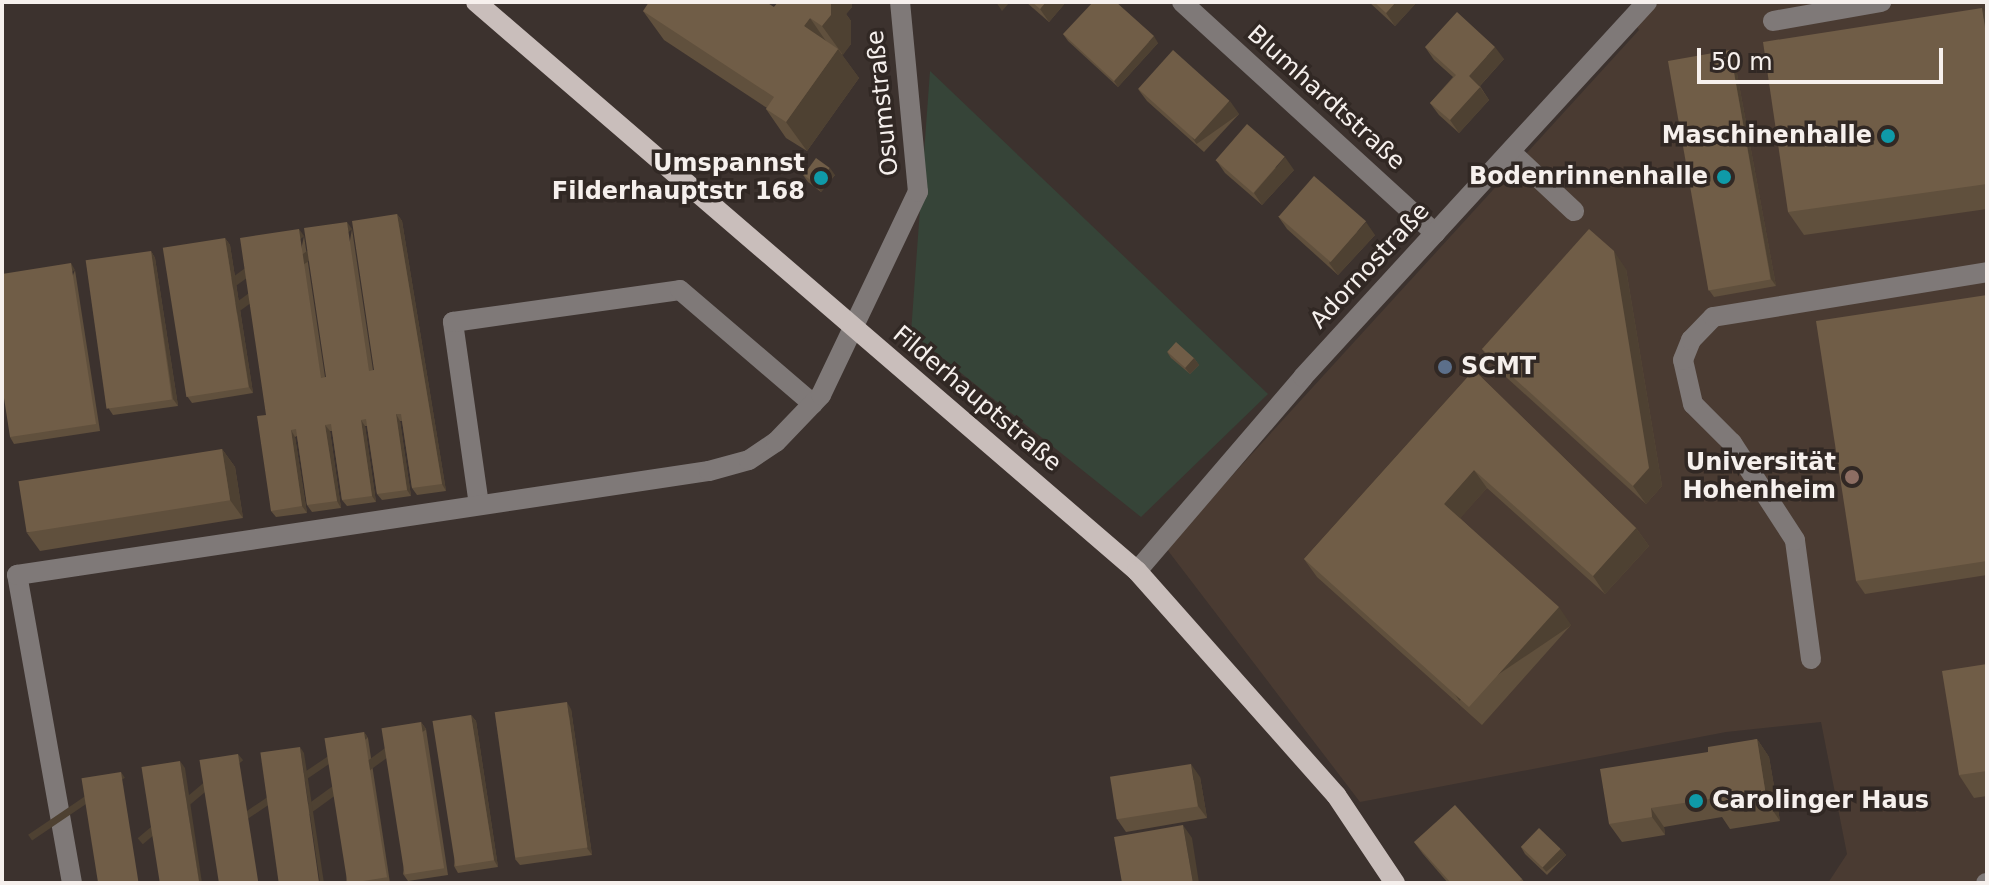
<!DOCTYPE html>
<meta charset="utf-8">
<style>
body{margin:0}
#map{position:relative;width:1989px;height:885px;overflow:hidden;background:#3c322e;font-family:"DejaVu Sans",sans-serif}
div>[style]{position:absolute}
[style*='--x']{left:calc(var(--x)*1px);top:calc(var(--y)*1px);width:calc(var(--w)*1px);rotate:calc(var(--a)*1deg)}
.built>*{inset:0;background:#4a3b32}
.green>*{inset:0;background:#364438}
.minor>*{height:20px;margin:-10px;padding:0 10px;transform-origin:10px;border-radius:10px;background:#7f7978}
.major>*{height:20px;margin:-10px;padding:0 10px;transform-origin:10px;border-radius:10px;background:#c9bebb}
.wall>*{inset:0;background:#60503d}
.shaded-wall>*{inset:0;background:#4e4132;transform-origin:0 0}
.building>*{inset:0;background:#705d47;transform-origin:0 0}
.dots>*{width:22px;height:22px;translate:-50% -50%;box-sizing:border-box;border:4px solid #312824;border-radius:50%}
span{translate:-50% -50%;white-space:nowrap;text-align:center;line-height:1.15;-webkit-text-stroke:7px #312824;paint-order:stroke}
.street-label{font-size:24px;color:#f6f0ed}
.poi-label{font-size:24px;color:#f6f0ed;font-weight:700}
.right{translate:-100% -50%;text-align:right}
.left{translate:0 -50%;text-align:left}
.frame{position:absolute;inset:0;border:4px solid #f6f0ed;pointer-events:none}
.scale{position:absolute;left:1697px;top:48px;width:246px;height:36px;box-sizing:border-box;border:4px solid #f6f0ed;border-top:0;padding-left:10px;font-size:24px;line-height:28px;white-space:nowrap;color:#f6f0ed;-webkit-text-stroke:6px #312824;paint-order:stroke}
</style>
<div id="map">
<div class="built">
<i style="clip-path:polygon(1647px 2px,1987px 2px,1987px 883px,1828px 883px,1847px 854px,1821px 722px,1726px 732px,1360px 802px,1166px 548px,1639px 30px,1632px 19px)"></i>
</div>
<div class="green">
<i style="clip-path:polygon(930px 71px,1268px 394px,1141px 517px,911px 333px)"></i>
</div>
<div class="minor">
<i style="--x:1182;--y:2;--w:343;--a:42.4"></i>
<i style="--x:1773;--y:21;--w:110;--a:-10"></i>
<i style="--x:1512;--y:153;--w:85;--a:43.1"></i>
<i style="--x:479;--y:505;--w:185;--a:-98.1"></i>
<i style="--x:453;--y:322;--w:229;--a:-8"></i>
<i style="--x:680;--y:290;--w:175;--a:40.6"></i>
<i style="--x:1137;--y:571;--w:255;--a:-49.4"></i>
<i style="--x:1303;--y:377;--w:509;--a:-47.47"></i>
<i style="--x:1811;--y:659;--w:120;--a:-97.7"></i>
<i style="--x:1795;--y:540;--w:116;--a:-123"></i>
<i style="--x:1732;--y:443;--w:55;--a:-135"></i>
<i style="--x:1693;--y:404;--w:45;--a:-102.8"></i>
<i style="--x:1683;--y:360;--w:22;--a:-68"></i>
<i style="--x:1691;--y:340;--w:32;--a:-46"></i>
<i style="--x:1713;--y:317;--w:278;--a:-9.3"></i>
<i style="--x:72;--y:883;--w:313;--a:-100.1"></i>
<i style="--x:17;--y:575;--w:700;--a:-8.55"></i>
<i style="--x:709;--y:471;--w:41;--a:-15.4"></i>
<i style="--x:749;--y:460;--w:32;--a:-34"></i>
<i style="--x:776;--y:442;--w:65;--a:-46.2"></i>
<i style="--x:821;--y:395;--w:225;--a:-64.5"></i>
<i style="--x:918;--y:192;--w:191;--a:-95.4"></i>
<i style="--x:1986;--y:883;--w:1;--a:0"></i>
</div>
<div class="major">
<i style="--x:476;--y:2;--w:872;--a:40.72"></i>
<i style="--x:1137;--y:571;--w:300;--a:48.4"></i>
<i style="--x:1336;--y:795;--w:106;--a:56.2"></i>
</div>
<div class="wall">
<i style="clip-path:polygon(775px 2px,852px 2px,852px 7px,846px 14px,851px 21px,851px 44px,842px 55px,859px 78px,807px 151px,786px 138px,766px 109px,767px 108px,664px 40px,643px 11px,774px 7px,777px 4px)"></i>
<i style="clip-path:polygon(1026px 2px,1066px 2px,1049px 22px)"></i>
<i style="clip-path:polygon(1369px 2px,1417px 2px,1395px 26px)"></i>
<i style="clip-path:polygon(1987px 15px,1987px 209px,1804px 235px,1788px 212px)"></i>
<i style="clip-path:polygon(1063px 34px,1158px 43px,1118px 87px,1068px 41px)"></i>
<i style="clip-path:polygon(1425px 47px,1504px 59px,1480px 86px,1489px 100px,1459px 133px,1439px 115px,1430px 103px,1453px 77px,1434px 60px)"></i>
<i style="clip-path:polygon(1730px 50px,1734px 57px,1776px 286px,1714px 297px,1709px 290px)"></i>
<i style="clip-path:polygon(1138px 89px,1239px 114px,1204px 152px,1147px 101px)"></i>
<i style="clip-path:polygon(1216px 160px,1294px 170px,1262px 205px,1225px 173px)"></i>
<i style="clip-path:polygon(803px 175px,835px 175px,821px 192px,808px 182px)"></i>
<i style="clip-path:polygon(397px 214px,402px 221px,446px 491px,417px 495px,412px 488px,402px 421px,400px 421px,411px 496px,382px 500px,377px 494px,367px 426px,365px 426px,376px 502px,347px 506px,342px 500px,332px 431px,330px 431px,341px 508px,312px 512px,307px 505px,297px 436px,295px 437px,307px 513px,276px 517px,271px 511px,266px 415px,304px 236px,325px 377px,326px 377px,352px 229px,373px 370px,374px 370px)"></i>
<i style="clip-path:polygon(1278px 216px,1375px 235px,1338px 275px,1287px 229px)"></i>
<i style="clip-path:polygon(225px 238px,230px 245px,253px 393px,192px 403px,187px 396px)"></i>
<i style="clip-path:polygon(151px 251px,155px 258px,178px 406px,113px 415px,109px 409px)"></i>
<i style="clip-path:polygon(1626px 269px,1662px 486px,1646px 504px,1495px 367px,1482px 349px)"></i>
<i style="clip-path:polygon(75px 270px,100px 431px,14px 444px,10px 437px)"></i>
<i style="clip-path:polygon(1987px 295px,1987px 575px,1865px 594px,1856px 581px)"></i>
<i style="clip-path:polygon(1167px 352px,1194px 358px,1199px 365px,1190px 374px,1171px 358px)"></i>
<i style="clip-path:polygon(1474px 370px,1636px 528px,1649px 546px,1605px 594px,1487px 488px,1460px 518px,1571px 625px,1482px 725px,1317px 577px,1304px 559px)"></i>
<i style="clip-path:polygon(222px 449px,235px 467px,243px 518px,40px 551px,27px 533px)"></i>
<i style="clip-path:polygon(1987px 664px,1987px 796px,1974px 798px,1959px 775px)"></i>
<i style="clip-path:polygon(571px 709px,592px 855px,520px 865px,515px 859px)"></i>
<i style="clip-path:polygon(471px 715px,476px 721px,498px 867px,458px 873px,454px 866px)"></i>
<i style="clip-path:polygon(421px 722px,426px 729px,448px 875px,408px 881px,403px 874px)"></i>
<i style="clip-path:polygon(364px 732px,368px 738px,390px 883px,346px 883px)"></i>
<i style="clip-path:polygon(1757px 739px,1769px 757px,1780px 821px,1730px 829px,1722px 817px,1664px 827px,1665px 835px,1622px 842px,1609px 824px,1708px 752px)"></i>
<i style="clip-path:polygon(1200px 777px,1207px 818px,1126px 832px,1117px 819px)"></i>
<i style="clip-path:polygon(1414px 842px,1522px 879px,1525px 883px,1448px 883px,1423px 854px)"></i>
<i style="clip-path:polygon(1521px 847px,1561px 849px,1566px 855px,1547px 875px,1525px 854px)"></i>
</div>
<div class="shaded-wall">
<i style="clip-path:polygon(831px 2px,852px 2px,852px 7px,846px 14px,851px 21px,851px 44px,843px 55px,822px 26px)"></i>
<i style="clip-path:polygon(996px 2px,1010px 2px,1002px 11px)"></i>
<i style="clip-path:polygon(1046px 2px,1066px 2px,1049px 22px,1040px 9px)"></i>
<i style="clip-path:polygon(1396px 2px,1417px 2px,1395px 26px,1386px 13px)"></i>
<i style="clip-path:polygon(1982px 8px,1987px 15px,1987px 41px)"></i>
<i style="clip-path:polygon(810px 18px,830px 47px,804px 26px)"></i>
<i style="clip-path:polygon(1154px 36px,1158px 43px,1118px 87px,1114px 81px)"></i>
<i style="clip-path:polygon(1495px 47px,1504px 59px,1477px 89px,1469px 76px)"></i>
<i style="clip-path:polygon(838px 49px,859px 78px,807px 151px,786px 122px)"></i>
<i style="clip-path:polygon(1730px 50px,1734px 57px,1776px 286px,1771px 279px)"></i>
<i style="clip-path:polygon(1480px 87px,1489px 100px,1459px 133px,1450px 120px)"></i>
<i style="left:1230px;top:101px;width:16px;height:52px;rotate:55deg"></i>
<i style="clip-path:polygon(1285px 157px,1294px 170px,1262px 205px,1254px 193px)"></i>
<i style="clip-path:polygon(830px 168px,835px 175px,821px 192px,817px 186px)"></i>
<i style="clip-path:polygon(397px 214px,402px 221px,446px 491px,442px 484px)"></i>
<i style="left:347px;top:222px;width:9px;height:151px;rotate:54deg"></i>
<i style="clip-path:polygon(1366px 222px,1375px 235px,1338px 275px,1329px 263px)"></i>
<i style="left:299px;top:229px;width:9px;height:151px;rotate:54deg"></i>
<i style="clip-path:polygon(225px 238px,230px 245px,253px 393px,249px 387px)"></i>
<i style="clip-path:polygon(151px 251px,155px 258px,178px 406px,173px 399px)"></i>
<i style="clip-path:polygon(1614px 251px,1626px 269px,1662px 486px,1646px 504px,1633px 486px)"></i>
<i style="left:71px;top:263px;width:8px;height:163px;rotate:60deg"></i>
<i style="clip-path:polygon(1194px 358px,1199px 365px,1190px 374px,1185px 368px)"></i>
<i style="clip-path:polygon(396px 414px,400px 421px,411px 496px,407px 490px)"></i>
<i style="clip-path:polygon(361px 420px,365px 426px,376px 502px,372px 496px)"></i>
<i style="clip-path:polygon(325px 425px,330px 431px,341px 508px,337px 501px)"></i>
<i style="clip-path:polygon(291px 430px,295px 437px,307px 513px,302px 506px)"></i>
<i style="clip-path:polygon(222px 449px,235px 467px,243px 518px,230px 500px)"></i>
<i style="clip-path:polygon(1474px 470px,1487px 488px,1457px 522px,1444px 504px)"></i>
<i style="clip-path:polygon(1636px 528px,1649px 546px,1605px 594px,1593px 576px)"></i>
<i style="left:1559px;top:607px;width:22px;height:135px;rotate:56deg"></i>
<i style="clip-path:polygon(567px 702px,571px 709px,592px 855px,587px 848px)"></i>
<i style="clip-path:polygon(471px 715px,476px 721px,498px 867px,494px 860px)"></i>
<i style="left:421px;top:722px;width:9px;height:148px;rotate:54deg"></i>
<i style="left:364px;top:732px;width:7px;height:147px;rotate:56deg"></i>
<i style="clip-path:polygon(1757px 739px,1769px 757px,1780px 821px,1767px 802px)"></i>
<i style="clip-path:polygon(300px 747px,304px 753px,324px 883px,320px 883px)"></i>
<i style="left:238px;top:754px;width:8px;height:131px;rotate:50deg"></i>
<i style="clip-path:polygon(180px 761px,185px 768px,202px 883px,199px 883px)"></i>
<i style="clip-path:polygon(1191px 764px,1200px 777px,1207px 818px,1198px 806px)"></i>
<i style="left:121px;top:772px;width:7px;height:112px;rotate:56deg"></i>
<i style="clip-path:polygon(1651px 808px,1664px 827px,1665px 835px,1652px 817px)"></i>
<i style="clip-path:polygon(1183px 825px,1192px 838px,1199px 883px,1193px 883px)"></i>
<i style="left:1561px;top:849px;width:8px;height:26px;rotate:50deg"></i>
</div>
<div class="building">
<i style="clip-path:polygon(649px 2px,766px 2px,774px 7px,778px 2px,831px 2px,831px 15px,822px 26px,810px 18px,804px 26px,838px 49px,786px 122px,766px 109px,774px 97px,643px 11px)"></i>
<i style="clip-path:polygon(1032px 2px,1046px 2px,1040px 9px)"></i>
<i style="clip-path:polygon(1093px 2px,1116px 2px,1154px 36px,1114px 81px,1063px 34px)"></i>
<i style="clip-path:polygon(1374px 2px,1396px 2px,1386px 13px)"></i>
<i style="clip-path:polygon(1982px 8px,1987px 41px,1987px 184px,1788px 212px,1763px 42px)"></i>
<i style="clip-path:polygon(1457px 12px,1495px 47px,1469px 76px,1480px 87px,1450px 120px,1430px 103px,1456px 75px,1425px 47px)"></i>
<i style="left:1173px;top:50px;width:76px;height:52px;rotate:42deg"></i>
<i style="left:1730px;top:50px;width:233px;height:63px;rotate:80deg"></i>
<i style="left:1247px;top:124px;width:50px;height:48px;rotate:41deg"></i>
<i style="left:816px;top:158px;width:17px;height:21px;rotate:36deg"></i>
<i style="left:1314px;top:176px;width:69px;height:54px;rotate:41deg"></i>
<i style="clip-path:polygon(397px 214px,442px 484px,412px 488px,401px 414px,396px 414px,407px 490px,377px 494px,366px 419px,361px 420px,372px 496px,342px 500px,331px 424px,325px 425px,337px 501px,307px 505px,296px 429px,291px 430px,302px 506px,271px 511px,257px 416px,266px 415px,240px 238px,299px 229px,321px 378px,326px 377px,304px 228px,347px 222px,369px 371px,374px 370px,352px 221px)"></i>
<i style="clip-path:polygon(1589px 229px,1614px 251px,1649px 468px,1633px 486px,1482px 349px)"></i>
<i style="left:225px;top:238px;width:151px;height:63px;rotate:81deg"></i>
<i style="left:151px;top:251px;width:150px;height:66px;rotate:82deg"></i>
<i style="clip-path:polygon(71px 263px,96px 424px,10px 437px,2px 385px,2px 274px)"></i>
<i style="clip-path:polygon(1987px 295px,1987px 561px,1856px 581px,1816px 321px)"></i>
<i style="left:1176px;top:342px;width:24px;height:13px;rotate:42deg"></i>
<i style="clip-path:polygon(1474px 370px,1636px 528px,1593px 576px,1474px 470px,1444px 504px,1559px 607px,1469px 707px,1304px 559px)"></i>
<i style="left:222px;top:449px;width:52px;height:206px;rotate:81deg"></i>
<i style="clip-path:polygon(1987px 664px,1987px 771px,1959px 775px,1942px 671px)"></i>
<i style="left:567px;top:702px;width:147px;height:73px;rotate:82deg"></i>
<i style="left:471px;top:715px;width:147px;height:39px;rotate:81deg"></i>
<i style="left:421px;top:722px;width:148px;height:40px;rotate:81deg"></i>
<i style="left:364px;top:732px;width:147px;height:40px;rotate:81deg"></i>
<i style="clip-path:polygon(1757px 739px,1767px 802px,1718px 811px,1716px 798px,1651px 808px,1652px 817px,1609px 824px,1600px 769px,1708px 752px,1708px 747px)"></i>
<i style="left:300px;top:747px;width:137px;height:40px;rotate:82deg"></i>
<i style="left:238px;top:754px;width:131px;height:39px;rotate:81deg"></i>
<i style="left:180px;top:761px;width:123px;height:39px;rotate:81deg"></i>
<i style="left:1191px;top:764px;width:43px;height:82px;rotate:81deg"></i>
<i style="left:121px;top:772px;width:112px;height:40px;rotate:81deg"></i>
<i style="clip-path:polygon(1455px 805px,1522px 879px,1517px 883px,1451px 883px,1414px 842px)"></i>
<i style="clip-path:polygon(1183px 825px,1193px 883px,1122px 883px,1114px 837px)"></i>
<i style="left:1539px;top:828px;width:30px;height:26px;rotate:44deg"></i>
</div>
<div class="dots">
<i style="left:1888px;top:136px;background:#0f9aa8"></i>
<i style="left:1724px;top:177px;background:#0f9aa8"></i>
<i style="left:821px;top:178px;background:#0f9aa8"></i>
<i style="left:1445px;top:367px;background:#5c6f8a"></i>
<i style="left:1852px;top:477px;background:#8d6e63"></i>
<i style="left:1696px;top:801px;background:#0f9aa8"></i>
</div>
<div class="street-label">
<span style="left:1326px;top:98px;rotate:42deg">Blumhardtstraße</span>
<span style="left:883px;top:103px;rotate:-96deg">Osumstraße</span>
<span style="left:1370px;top:266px;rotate:-47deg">Adornostraße</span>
<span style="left:977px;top:399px;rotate:40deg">Filderhauptstraße</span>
</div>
<div class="poi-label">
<span class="right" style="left:1872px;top:136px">Maschinenhalle</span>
<span class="right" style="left:805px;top:178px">Umspannst<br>Filderhauptstr 168</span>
<span class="right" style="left:1708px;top:177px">Bodenrinnenhalle</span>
<span class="left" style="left:1461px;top:367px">SCMT</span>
<span class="right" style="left:1836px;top:477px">Universität<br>Hohenheim</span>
<span class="left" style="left:1712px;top:801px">Carolinger Haus</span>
</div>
<div class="frame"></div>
<div class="scale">50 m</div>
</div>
